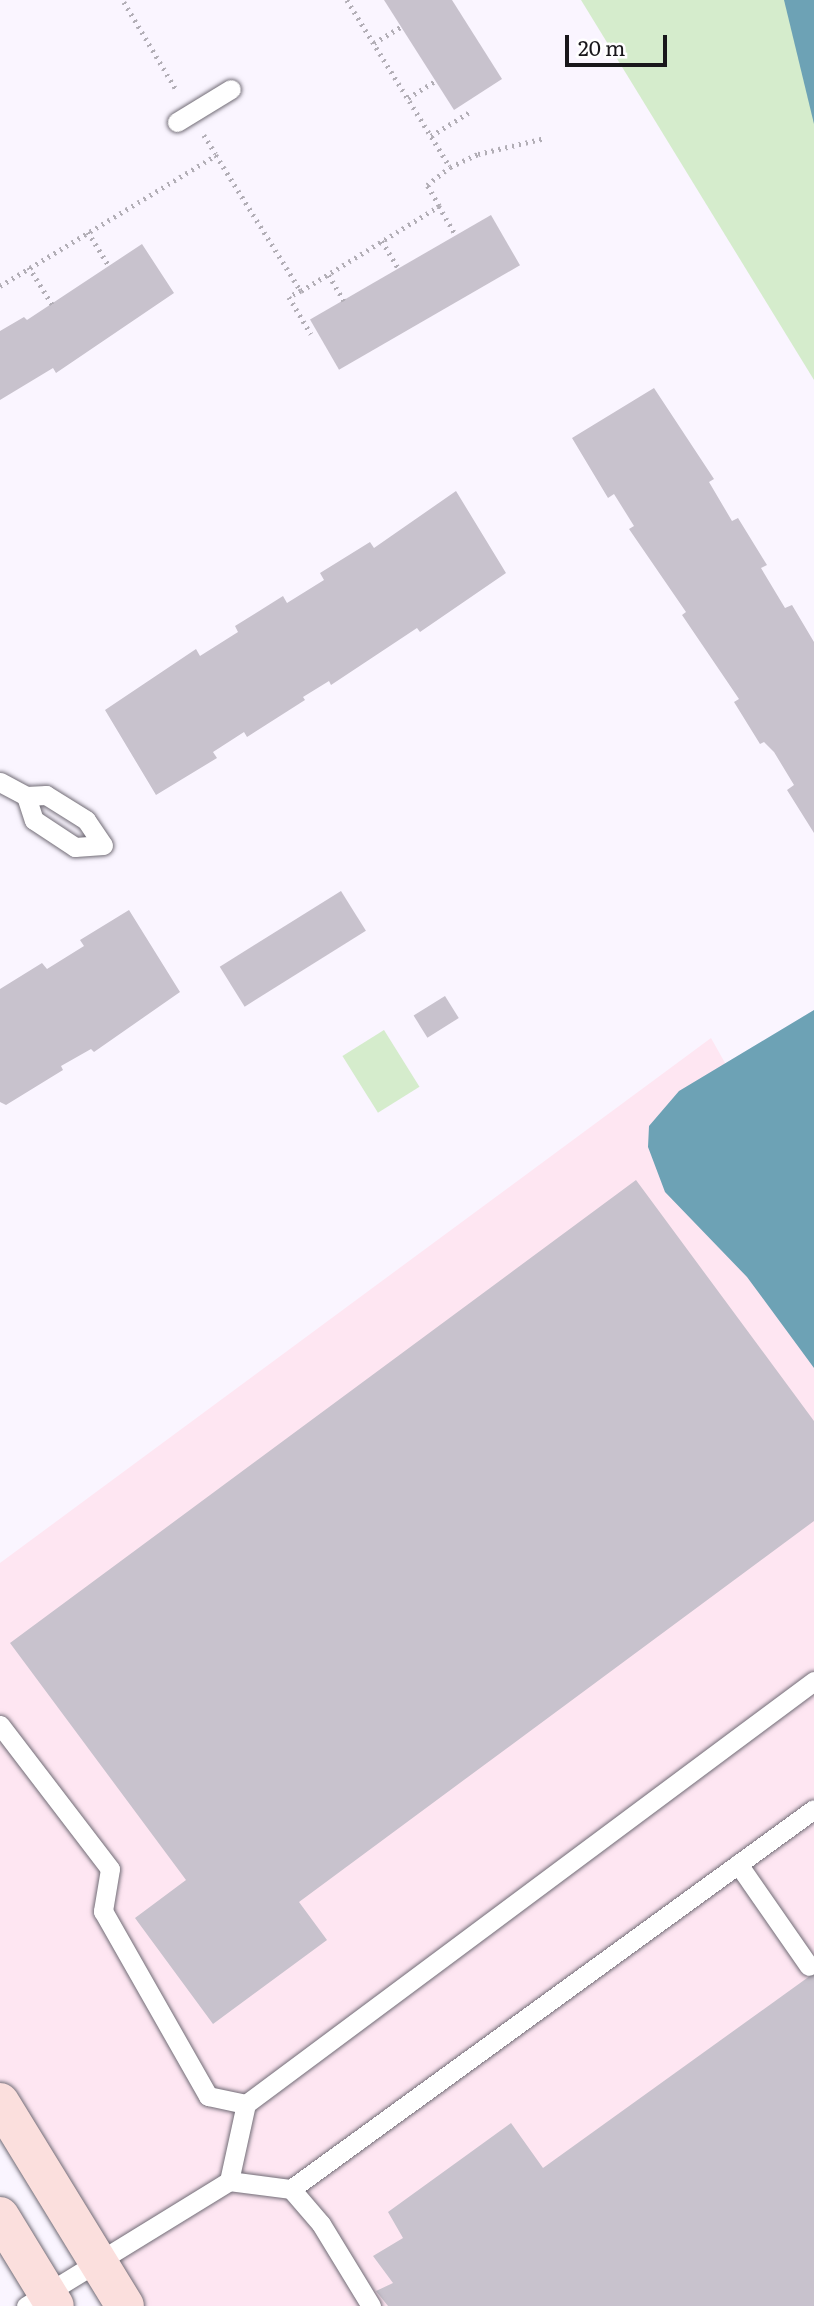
<!DOCTYPE html>
<style>
body{margin:0}
#map{position:relative;width:814px;height:2306px;overflow:hidden;background:#faf5ff;font-family:Literata,serif}
div>[style]{position:absolute}
[style*='--x']{left:calc(var(--x)*1px);top:calc(var(--y)*1px);width:calc(var(--w)*1px);rotate:calc(var(--a)*1deg)}
.industrial>*{inset:0;background:#fee6f2}
.green>*{inset:0;background:#d5eccc;transform-origin:0 0}
.water>*{inset:0;background:#6da2b5}
.building>*{inset:0;background:#c8c2cd;transform-origin:0 0}
.path>*{height:4.5px;margin-top:-2.25px;transform-origin:0;background:repeating-linear-gradient(90deg,#b2aeb6 0 2px,transparent 0 7px)}
.roads{filter:drop-shadow(0 0 2px #716c76) drop-shadow(0 0 2px #716c76)}
.lane>*{height:19px;margin:-9.5px;padding:0 9.5px;transform-origin:9.5px;border-radius:9.5px;background:#fff}
.secondary>*{height:38px;margin:-19px;padding:0 19px;transform-origin:19px;border-radius:19px;background:#fbdfdd}
span{translate:-50% -50%;white-space:nowrap;text-align:center;line-height:1.15;-webkit-text-stroke:5px #fff;paint-order:stroke}
.scale{position:absolute;left:565px;top:35px;width:102px;height:32px;box-sizing:border-box;border:4px solid #19171b;border-top:0;padding-left:9px;font-size:21px;line-height:24px;white-space:nowrap;color:#19171b;-webkit-text-stroke:5px #fff;paint-order:stroke}
</style>
<div id="map">
<div class="industrial">
<i style="clip-path:polygon(711px 1038px,814px 1221px,814px 2306px,104px 2306px,0 2135px,0 1563px)"></i>
</div>
<div class="green">
<i style="clip-path:polygon(581px 0,814px 0,814px 380px)"></i>
<i style="left:384px;top:1030px;width:67px;height:49px;rotate:58deg"></i>
</div>
<div class="water">
<i style="clip-path:polygon(784px 0,814px 0,814px 124px)"></i>
<i style="clip-path:polygon(814px 1010px,814px 1368px,747px 1277px,665px 1192px,648px 1147px,649px 1126px,679px 1091px)"></i>
</div>
<div class="building">
<i style="clip-path:polygon(384px 0,452px 0,502px 79px,454px 110px)"></i>
<i style="left:491px;top:215px;width:58px;height:209px;rotate:60deg"></i>
<i style="clip-path:polygon(142px 244px,174px 293px,56px 373px,53px 368px,0 400px,0 331px,24px 317px,27px 320px)"></i>
<i style="clip-path:polygon(654px 388px,714px 479px,709px 482px,732px 521px,738px 518px,767px 565px,761px 568px,785px 608px,792px 605px,814px 642px,814px 833px,787px 790px,794px 785px,774px 752px,764px 742px,760px 744px,734px 702px,739px 699px,682px 615px,686px 612px,629px 529px,634px 526px,614px 494px,608px 498px,572px 438px)"></i>
<i style="clip-path:polygon(456px 491px,506px 573px,420px 632px,417px 628px,331px 685px,329px 681px,303px 697px,305px 700px,247px 737px,244px 732px,213px 752px,217px 758px,156px 795px,105px 710px,196px 649px,200px 656px,238px 632px,235px 626px,283px 596px,287px 603px,324px 580px,320px 573px,370px 542px,374px 548px)"></i>
<i style="left:341px;top:891px;width:47px;height:143px;rotate:58deg"></i>
<i style="clip-path:polygon(129px 910px,180px 992px,94px 1052px,91px 1049px,61px 1066px,63px 1070px,6px 1105px,0 1102px,0 989px,42px 963px,47px 969px,84px 946px,80px 940px)"></i>
<i style="left:445px;top:996px;width:26px;height:37px;rotate:58deg"></i>
<i style="clip-path:polygon(636px 1180px,814px 1421px,814px 1521px,299px 1902px,327px 1940px,213px 2024px,135px 1918px,186px 1880px,10px 1643px)"></i>
<i style="clip-path:polygon(814px 1973px,814px 2306px,388px 2306px,376px 2291px,393px 2283px,373px 2256px,403px 2238px,388px 2212px,511px 2123px,543px 2168px)"></i>
</div>
<div class="path">
<i style="--x:347;--y:0;--w:196;--a:58.3"></i>
<i style="--x:124;--y:2;--w:104;--a:59.2"></i>
<i style="--x:374;--y:43;--w:31;--a:-31"></i>
<i style="--x:408;--y:98;--w:32;--a:-32"></i>
<i style="--x:204;--y:135;--w:22;--a:58"></i>
<i style="--x:431;--y:136;--w:47;--a:-32"></i>
<i style="--x:439;--y:206;--w:34;--a:60"></i>
<i style="--x:88;--y:232;--w:38;--a:58"></i>
<i style="--x:382;--y:241;--w:33;--a:59"></i>
<i style="--x:29;--y:267;--w:44;--a:58.1"></i>
<i style="--x:329;--y:275;--w:30;--a:60"></i>
<i style="--x:0;--y:286;--w:253;--a:-31.2"></i>
<i style="--x:216;--y:155;--w:160;--a:58"></i>
<i style="--x:301;--y:291;--w:162;--a:-31.6"></i>
<i style="--x:439;--y:206;--w:24;--a:-120"></i>
<i style="--x:427;--y:185;--w:29;--a:-38"></i>
<i style="--x:450;--y:167;--w:31;--a:-25"></i>
<i style="--x:478;--y:154;--w:69;--a:-13.4"></i>
<i style="--x:301;--y:291;--w:13;--a:153"></i>
<i style="--x:289;--y:297;--w:43;--a:59.3"></i>
</div>
<div class="roads">
<div class="lane">
<i style="--x:177;--y:122;--w:63;--a:-31.4"></i>
<i style="--x:0;--y:782;--w:30;--a:28"></i>
<i style="--x:26;--y:796;--w:20;--a:-3"></i>
<i style="--x:46;--y:795;--w:47;--a:32"></i>
<i style="--x:86;--y:820;--w:30;--a:56"></i>
<i style="--x:26;--y:796;--w:25;--a:72"></i>
<i style="--x:34;--y:820;--w:49;--a:33.4"></i>
<i style="--x:75;--y:847;--w:28;--a:-4"></i>
<i style="--x:0;--y:1725;--w:181;--a:52.6"></i>
<i style="--x:110;--y:1869;--w:43;--a:99.5"></i>
<i style="--x:103;--y:1911;--w:213;--a:60.4"></i>
<i style="--x:208;--y:2096;--w:39;--a:12"></i>
<i style="--x:738;--y:1864;--w:124;--a:55.2"></i>
<i style="--x:229;--y:2181;--w:79;--a:-77.6"></i>
<i style="--x:246;--y:2104;--w:708;--a:-36.68"></i>
<i style="--x:291;--y:2189;--w:46;--a:49.4"></i>
<i style="--x:321;--y:2224;--w:96;--a:58.6"></i>
<i style="--x:26;--y:2306;--w:238;--a:-31.6"></i>
<i style="--x:229;--y:2181;--w:63;--a:7.4"></i>
<i style="--x:291;--y:2189;--w:646;--a:-36"></i>
</div>
<div class="secondary">
<i style="--x:0;--y:2102;--w:239;--a:58.5"></i>
<i style="--x:0;--y:2216;--w:105;--a:58.6"></i>
</div>
</div>
<div class="scale">20 m</div>
</div>
